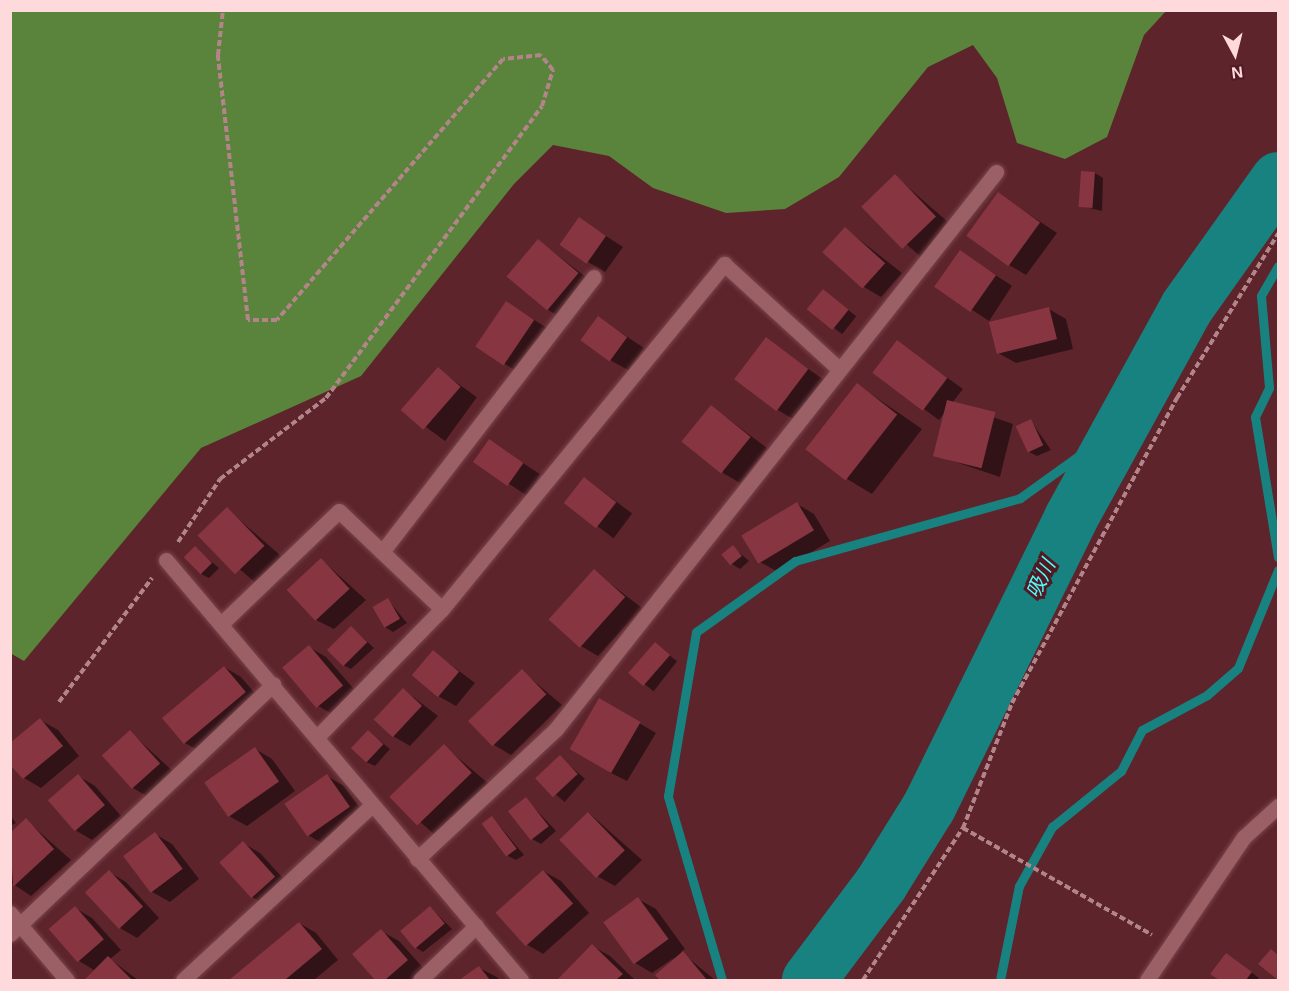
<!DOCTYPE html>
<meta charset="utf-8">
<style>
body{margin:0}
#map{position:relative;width:1289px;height:991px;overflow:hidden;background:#5d242c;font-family:Helvetica,"Noto Sans JP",sans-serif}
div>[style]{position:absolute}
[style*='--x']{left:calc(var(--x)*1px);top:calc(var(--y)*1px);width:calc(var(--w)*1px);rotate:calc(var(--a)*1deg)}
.forest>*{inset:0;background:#5a833c}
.shadow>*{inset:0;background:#0007;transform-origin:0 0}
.stream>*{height:9px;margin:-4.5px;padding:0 4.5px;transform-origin:4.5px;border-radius:4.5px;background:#188280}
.river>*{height:54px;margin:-27px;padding:0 27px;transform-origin:27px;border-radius:27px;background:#188280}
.building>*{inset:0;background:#863541;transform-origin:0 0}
.path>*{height:4px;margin-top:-2px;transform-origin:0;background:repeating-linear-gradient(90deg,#b3858a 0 6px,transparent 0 9px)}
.roads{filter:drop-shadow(0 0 2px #7a454c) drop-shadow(0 0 2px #7a454c)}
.minor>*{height:15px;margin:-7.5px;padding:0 7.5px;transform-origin:7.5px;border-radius:7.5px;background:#9a6065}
span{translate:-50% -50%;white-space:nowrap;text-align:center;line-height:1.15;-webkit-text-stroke:6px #511a23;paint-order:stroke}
.water-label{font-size:20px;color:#4bfffd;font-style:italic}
.frame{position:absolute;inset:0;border:12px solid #ffdadc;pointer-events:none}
.north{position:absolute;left:1205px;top:24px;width:60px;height:60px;-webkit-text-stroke:4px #511a23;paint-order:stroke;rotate:173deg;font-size:16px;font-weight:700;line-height:24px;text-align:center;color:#ffdadc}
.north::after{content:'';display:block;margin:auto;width:21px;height:27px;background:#ffdadc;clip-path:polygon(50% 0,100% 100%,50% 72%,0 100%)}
</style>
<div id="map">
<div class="forest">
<i style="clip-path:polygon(11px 10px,1166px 10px,1166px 11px,1144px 35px,1107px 137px,1065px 159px,1017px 143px,997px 78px,973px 45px,928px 67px,839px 177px,785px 209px,726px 213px,653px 188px,609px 156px,553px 145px,514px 184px,361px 376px,201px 448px,24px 661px,10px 653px)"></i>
</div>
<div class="shadow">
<i style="clip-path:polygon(1095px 173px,1103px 178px,1102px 211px,1081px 206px)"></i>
<i style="left:895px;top:176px;width:77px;height:44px;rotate:41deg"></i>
<i style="clip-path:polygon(999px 194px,1057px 233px,1026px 275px,1009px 265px)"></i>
<i style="clip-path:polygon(580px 219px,623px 247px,605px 272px,588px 262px)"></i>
<i style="clip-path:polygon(846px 229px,902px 273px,881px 297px,864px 287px)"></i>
<i style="clip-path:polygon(539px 241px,595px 284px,566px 320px,548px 310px)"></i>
<i style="left:960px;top:252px;width:62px;height:42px;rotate:33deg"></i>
<i style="left:824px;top:291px;width:41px;height:23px;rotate:38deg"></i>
<i style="left:507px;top:303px;width:52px;height:53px;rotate:32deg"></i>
<i style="clip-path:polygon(1049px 309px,1066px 319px,1073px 349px,1016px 363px,998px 353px)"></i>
<i style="clip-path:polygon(599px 318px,644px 348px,628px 370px,610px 360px)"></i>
<i style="clip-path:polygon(766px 339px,824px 380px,793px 419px,776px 409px)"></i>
<i style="clip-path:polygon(897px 342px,963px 389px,952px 403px,1013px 424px,1000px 477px,935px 455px,945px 412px,939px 420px,873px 372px)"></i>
<i style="left:438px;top:369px;width:48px;height:54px;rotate:36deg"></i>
<i style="clip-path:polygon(858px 385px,922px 429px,872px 494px,847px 479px)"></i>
<i style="clip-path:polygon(712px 407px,767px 448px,740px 483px,723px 473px)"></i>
<i style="clip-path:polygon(1031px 421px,1051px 450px,1037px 456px,1029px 452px)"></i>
<i style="left:489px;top:441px;width:61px;height:25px;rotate:33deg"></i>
<i style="left:585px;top:478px;width:59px;height:31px;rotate:37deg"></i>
<i style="clip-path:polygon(797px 504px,814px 514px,830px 541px,778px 572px,760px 562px)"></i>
<i style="left:227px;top:509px;width:72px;height:37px;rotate:41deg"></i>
<i style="clip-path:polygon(733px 547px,749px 561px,740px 569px,732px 564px)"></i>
<i style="clip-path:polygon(195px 548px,219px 568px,209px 578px,201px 574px)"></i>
<i style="clip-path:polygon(322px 560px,366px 600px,334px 629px,316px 620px)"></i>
<i style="clip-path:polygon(594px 571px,642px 608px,598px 656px,581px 646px)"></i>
<i style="clip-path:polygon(388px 600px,407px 623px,393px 632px,385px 627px)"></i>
<i style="clip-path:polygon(351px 627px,374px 648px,351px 669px,343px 665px)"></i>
<i style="left:655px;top:644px;width:28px;height:38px;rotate:38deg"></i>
<i style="clip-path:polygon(309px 647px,326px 657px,360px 696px,336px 716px,318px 706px)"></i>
<i style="clip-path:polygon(434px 652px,475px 683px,456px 706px,438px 696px)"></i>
<i style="clip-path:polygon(224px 667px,241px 677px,262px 702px,203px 753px,185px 743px)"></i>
<i style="clip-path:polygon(522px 671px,562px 705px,511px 755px,494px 745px)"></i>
<i style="clip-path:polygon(403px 689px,438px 716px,410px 746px,393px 736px)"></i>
<i style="clip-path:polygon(600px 700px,656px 733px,627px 781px,609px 772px)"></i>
<i style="clip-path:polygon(40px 720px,58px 730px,79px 756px,41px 788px,24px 778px)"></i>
<i style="clip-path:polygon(368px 731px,390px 749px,375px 766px,366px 762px)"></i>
<i style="clip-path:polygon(130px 732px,176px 774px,150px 798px,133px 788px)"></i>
<i style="clip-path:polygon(444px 746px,489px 784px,435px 835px,391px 796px)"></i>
<i style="clip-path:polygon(255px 749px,272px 759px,295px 791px,247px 826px,229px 816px)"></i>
<i style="left:560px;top:757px;width:33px;height:31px;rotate:41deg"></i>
<i style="clip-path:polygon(78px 776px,95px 786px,121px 816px,92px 840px,75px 830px)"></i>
<i style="clip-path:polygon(327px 776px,344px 786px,366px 817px,325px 845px,308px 835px,286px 804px)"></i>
<i style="clip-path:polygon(526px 799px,556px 831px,541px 844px,532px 839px)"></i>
<i style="clip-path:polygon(589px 813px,642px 860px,615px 886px,597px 876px)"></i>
<i style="clip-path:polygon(10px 815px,16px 823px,10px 826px)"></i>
<i style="clip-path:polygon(493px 818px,524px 855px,516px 860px,508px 856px)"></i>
<i style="clip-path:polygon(26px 820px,71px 860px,31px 896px,10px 882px,10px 835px)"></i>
<i style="clip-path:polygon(155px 834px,172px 844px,199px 879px,170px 902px,152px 892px)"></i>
<i style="clip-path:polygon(243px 843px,260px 853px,291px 887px,269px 907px,252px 897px,221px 862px)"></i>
<i style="clip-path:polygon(543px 871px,561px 881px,589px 913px,543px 954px,526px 944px)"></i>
<i style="clip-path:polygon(109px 872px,126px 882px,159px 918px,137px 938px,120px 928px)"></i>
<i style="clip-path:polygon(638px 899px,656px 909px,685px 949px,681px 952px,715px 980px,662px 980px,657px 975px,675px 957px,652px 973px,635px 963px)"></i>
<i style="clip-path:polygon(430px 907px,452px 929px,423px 952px,415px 947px)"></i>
<i style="clip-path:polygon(75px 908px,92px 918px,121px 950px,110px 959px,138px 980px,85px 979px,94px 970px,79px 961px)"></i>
<i style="clip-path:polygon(299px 923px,316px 933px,338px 960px,314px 980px,232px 980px)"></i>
<i style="clip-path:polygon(381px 931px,399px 941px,425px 970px,413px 980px,377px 980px,354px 954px)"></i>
<i style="clip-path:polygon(592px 946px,610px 956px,635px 980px,559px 980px)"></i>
<i style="clip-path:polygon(1235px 960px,1259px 978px,1257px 980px,1221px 980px,1212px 974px)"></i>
<i style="clip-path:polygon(479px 968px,497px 977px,499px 980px,461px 980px)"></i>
</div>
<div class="stream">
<i style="--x:1278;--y:266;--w:34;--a:120"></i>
<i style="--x:1261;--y:296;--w:92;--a:85"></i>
<i style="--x:1269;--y:388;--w:32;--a:116"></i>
<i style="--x:1255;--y:417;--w:142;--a:80.7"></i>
<i style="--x:722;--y:980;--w:192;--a:-106.4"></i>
<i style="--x:668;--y:796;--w:166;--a:-80.3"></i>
<i style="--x:696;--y:632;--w:122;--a:-35.6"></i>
<i style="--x:795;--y:561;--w:234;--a:-15.6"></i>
<i style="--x:1020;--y:498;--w:132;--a:-35.7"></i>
<i style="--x:1000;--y:980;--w:96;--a:-78.6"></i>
<i style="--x:1019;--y:886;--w:68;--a:-60.8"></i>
<i style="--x:1052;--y:827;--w:89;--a:-39.1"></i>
<i style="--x:1121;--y:771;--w:46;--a:-62.9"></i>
<i style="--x:1142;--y:730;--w:74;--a:-28.3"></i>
<i style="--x:1207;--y:695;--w:41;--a:-41.1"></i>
<i style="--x:1238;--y:668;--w:106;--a:-67.8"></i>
</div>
<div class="river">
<i style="--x:809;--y:980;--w:120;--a:-53.1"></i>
<i style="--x:881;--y:884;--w:91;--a:-58.1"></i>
<i style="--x:929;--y:807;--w:322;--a:-63.8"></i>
<i style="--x:1071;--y:518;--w:241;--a:-61.2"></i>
<i style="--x:1187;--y:307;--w:157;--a:-54.6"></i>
</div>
<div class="building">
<i style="left:1081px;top:171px;width:14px;height:36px;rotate:4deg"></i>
<i style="left:895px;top:174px;width:59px;height:47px;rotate:46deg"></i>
<i style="left:998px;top:192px;width:52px;height:54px;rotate:36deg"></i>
<i style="left:579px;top:217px;width:33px;height:34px;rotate:35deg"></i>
<i style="left:845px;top:227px;width:54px;height:34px;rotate:42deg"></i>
<i style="left:538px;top:239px;width:53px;height:49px;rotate:40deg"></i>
<i style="left:960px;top:250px;width:44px;height:45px;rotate:35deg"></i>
<i style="left:823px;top:289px;width:33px;height:26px;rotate:39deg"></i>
<i style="left:506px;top:301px;width:34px;height:55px;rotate:34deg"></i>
<i style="left:1049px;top:307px;width:33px;height:62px;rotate:76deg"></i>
<i style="left:598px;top:316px;width:36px;height:30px;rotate:36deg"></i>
<i style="left:766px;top:337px;width:53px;height:53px;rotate:37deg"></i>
<i style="left:897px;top:340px;width:63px;height:41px;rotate:37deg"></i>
<i style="left:438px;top:367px;width:30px;height:57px;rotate:41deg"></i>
<i style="left:857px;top:383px;width:51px;height:84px;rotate:38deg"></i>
<i style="left:947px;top:400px;width:50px;height:58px;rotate:14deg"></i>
<i style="left:711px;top:405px;width:51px;height:47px;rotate:39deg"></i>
<i style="left:1031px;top:419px;width:29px;height:17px;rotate:65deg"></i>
<i style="left:489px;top:439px;width:42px;height:28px;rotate:35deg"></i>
<i style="left:584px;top:477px;width:41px;height:33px;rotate:38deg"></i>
<i style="left:797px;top:502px;width:33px;height:65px;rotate:59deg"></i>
<i style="left:227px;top:507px;width:54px;height:41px;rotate:46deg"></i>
<i style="left:733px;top:545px;width:14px;height:15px;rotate:51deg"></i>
<i style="left:195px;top:546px;width:24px;height:16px;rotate:45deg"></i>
<i style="left:321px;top:558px;width:42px;height:47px;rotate:47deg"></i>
<i style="left:594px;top:569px;width:42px;height:68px;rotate:42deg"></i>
<i style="left:388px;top:598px;width:24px;height:18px;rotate:60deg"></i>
<i style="left:351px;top:626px;width:23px;height:34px;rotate:45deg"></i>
<i style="left:655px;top:642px;width:20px;height:41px;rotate:41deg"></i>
<i style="left:309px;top:645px;width:53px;height:35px;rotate:50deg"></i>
<i style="left:433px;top:650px;width:34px;height:33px;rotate:40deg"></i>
<i style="left:224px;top:666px;width:34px;height:81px;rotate:50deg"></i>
<i style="left:522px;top:669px;width:35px;height:75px;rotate:46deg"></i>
<i style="left:403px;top:688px;width:26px;height:43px;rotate:43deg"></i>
<i style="left:599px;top:698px;width:48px;height:59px;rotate:30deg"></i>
<i style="clip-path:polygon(40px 718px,63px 746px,23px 779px,10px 765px,10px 743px)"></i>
<i style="left:130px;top:730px;width:45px;height:38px;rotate:48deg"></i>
<i style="left:368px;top:730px;width:21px;height:25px;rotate:43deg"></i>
<i style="left:444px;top:744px;width:40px;height:76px;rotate:46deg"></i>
<i style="left:255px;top:747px;width:42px;height:62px;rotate:55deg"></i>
<i style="left:560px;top:755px;width:26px;height:34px;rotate:47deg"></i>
<i style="left:78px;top:774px;width:41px;height:40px;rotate:49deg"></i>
<i style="left:327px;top:774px;width:40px;height:52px;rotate:55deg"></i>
<i style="left:526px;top:797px;width:37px;height:23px;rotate:52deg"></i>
<i style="left:588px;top:812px;width:53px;height:40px;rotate:46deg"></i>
<i style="left:492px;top:816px;width:41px;height:13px;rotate:53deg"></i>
<i style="clip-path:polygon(26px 818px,54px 849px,13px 887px,10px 833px)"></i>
<i style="left:155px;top:832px;width:46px;height:40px;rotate:53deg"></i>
<i style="left:243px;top:841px;width:48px;height:32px;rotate:48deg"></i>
<i style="left:109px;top:870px;width:50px;height:33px;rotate:47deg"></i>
<i style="left:543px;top:870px;width:45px;height:64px;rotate:48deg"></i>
<i style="left:638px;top:897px;width:52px;height:43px;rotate:54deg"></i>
<i style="left:75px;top:906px;width:44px;height:35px;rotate:49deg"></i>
<i style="left:430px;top:906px;width:23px;height:39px;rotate:50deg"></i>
<i style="clip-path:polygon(299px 922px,322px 949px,285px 980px,229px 980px)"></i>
<i style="clip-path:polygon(381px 929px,408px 960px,385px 980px,375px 980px,352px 954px)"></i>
<i style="clip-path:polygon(592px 944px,623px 974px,616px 980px,557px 980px)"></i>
<i style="clip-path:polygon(1271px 949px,1278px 955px,1278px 980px,1258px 964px)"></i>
<i style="clip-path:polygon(683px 951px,707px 980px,660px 980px,655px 975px)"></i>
<i style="clip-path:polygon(1226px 953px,1252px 972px,1246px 980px,1219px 980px,1210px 974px)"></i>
<i style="clip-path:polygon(108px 956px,132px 980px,84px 980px)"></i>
<i style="clip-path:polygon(479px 966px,490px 980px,459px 980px)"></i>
</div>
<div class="path">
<i style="--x:178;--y:542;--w:76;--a:-56.3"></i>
<i style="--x:220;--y:479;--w:133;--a:-37.4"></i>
<i style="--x:326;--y:398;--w:363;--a:-53.5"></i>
<i style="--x:542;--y:106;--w:38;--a:-73"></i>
<i style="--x:553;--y:70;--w:19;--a:-129"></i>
<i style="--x:541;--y:55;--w:38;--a:174"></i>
<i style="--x:503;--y:59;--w:345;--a:130.9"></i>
<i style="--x:277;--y:320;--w:29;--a:180"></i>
<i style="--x:248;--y:320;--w:267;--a:-96.5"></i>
<i style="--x:218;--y:55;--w:45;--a:-83.7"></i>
<i style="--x:59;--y:702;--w:155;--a:-53.1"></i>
<i style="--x:963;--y:828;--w:217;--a:29.5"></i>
<i style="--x:863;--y:980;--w:182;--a:-56.7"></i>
<i style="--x:963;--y:828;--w:134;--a:-68.6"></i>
<i style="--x:1012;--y:703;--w:347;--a:-61.6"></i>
<i style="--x:1177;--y:398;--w:193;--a:-58.4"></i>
</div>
<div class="roads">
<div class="minor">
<i style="--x:382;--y:552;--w:347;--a:-52.4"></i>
<i style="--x:166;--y:560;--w:550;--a:49.79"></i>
<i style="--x:221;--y:624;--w:163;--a:-43.8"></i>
<i style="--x:339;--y:511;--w:142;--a:43.6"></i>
<i style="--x:318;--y:736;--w:177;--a:-45.7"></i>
<i style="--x:442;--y:609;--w:446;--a:-50.7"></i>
<i style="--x:724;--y:264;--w:154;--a:42.4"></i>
<i style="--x:417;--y:859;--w:190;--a:-43.1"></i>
<i style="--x:556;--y:729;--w:710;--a:-51.69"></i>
<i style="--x:10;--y:913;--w:88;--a:49.6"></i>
<i style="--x:10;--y:934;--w:363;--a:-43.5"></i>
<i style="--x:183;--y:980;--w:258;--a:-42.8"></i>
<i style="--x:420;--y:980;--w:78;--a:-44"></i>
<i style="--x:1147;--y:980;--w:173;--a:-55.9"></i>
<i style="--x:1244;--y:837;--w:46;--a:-42.4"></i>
</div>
</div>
<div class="water-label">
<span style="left:1041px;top:579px;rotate:-64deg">吸川</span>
</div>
<div class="frame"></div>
<div class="north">N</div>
</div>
